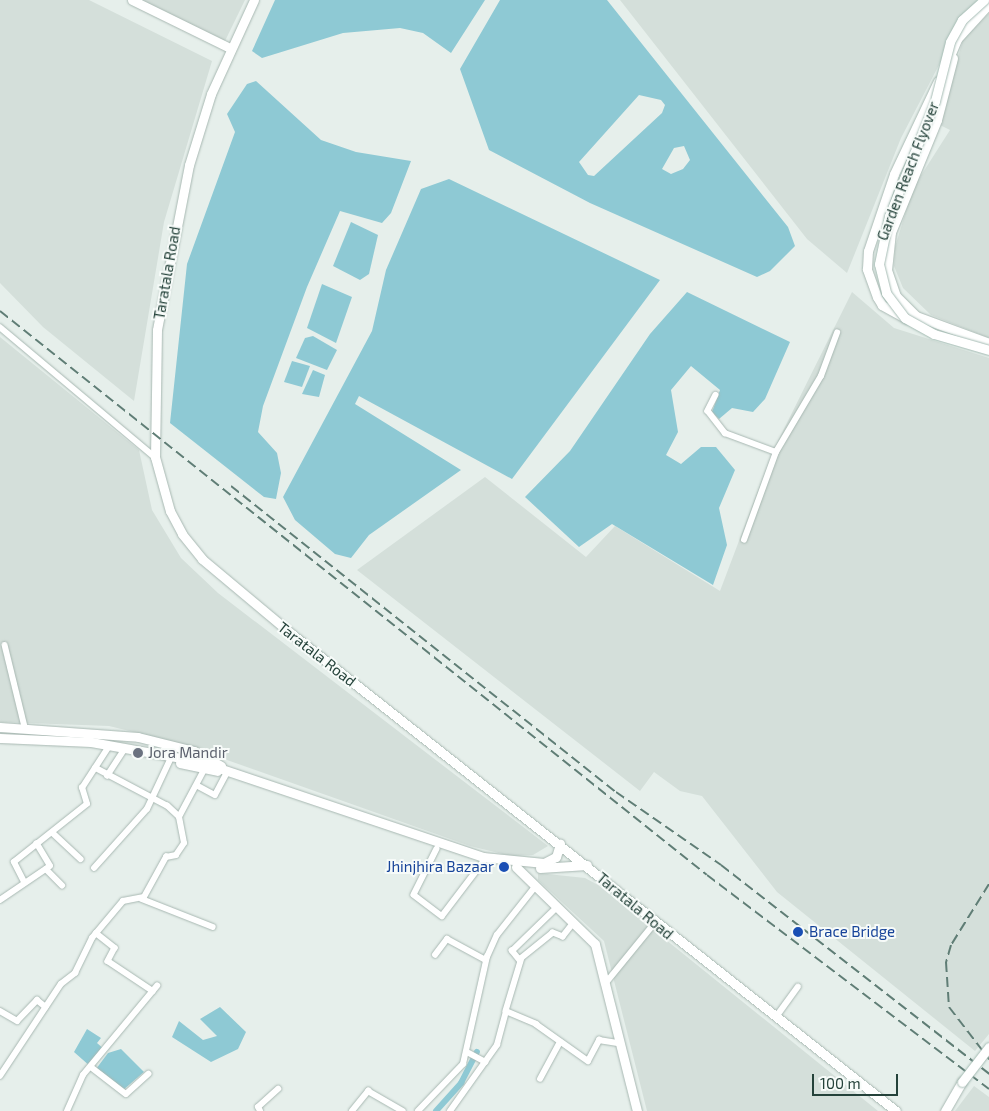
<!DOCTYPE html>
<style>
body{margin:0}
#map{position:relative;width:989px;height:1111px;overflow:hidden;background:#e6efeb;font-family:"Exo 2",sans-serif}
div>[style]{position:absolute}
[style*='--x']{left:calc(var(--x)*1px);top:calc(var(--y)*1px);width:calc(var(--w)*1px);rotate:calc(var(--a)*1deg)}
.built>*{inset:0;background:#d4dfda}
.water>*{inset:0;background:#8ec9d4}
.canal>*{height:6px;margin:-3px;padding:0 3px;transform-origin:3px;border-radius:3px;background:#8ec9d4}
.roads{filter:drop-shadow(0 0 1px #a8b8b2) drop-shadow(0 0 1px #a8b8b2)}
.street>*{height:5.5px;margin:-2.75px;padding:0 2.75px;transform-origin:2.75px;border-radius:2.75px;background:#fff}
.secondary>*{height:9px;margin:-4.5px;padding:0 4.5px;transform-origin:4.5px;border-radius:4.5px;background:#fff}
.rail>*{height:2px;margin-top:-1px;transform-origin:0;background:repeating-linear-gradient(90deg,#5f7d75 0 10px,transparent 0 15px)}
.bridges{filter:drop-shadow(0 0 1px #a4bbb3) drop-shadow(0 0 1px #a4bbb3)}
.secondary-bridge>*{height:9px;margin:-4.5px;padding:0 4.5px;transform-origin:4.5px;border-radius:4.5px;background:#fff}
.dots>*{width:14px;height:14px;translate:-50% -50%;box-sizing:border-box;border:2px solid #f7fbf9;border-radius:50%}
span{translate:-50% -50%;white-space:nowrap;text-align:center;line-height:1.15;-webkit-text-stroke:4px #f7fbf9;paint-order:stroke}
.street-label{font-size:15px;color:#24423a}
.worship-label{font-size:15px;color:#5b616d}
.left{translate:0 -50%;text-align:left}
.transit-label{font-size:15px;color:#164399}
.right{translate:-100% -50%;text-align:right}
.scale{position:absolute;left:812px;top:1074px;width:86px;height:22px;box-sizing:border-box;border:2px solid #24423a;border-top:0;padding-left:6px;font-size:15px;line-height:18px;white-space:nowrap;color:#24423a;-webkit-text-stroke:4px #f7fbf9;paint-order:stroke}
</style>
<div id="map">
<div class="built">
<i style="clip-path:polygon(0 0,89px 0,212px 61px,164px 222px,134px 401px,43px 327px,0 283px)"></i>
<i style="clip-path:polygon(139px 0,245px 0,224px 43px)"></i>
<i style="clip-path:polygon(620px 0,978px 0,953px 38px,901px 138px,847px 273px,807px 239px)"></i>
<i style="clip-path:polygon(989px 13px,989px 338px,931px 315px,903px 288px,894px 266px,895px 247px,913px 188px,950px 130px,938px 124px,963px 40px)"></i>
<i style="clip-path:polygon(852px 292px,894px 328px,989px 358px,989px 1034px,975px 1051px,777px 892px,702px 796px,680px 791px,654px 772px,640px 791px,357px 570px,485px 477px,586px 557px,615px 526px,720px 591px,773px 451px)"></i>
<i style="clip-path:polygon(0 337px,139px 450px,152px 510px,181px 558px,218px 593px,548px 846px,533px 855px,511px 856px,470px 846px,179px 743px,109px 726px,0 722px)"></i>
<i style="clip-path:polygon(538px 873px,585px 878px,598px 885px,878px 1111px,647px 1111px,604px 941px,538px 880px)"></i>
<i style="clip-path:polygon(974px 1086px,989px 1097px,989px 1111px,955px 1111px)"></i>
</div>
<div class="water">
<i style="clip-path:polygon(275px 0,485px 0,451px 53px,423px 33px,400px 28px,343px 33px,262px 58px,252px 51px)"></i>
<i style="clip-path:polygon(evenodd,500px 0,607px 0,788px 227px,795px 246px,770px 271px,757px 277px,590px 203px,489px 150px,460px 69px,500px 0,639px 95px,661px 100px,665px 105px,662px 113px,594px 176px,588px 175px,579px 162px,639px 95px,500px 0,684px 146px,690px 160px,683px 169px,671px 174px,662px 169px,674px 148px,684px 146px)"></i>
<i style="clip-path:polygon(256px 81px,321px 140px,356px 152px,411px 161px,391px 213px,382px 223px,340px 211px,307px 287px,263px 406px,258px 432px,277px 453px,281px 473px,276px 499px,264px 497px,170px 423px,187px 264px,235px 132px,227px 114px,247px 84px)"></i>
<i style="clip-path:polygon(449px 179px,660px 280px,512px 479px,359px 396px,355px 404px,461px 470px,369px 535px,351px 558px,335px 554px,295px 520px,283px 497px,372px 331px,386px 270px,421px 189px)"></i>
<i style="clip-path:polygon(351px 222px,378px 235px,369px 274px,360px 280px,333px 266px)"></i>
<i style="clip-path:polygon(322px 284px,352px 297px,336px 343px,307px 328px)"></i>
<i style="clip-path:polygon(687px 292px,790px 342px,765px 399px,753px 412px,732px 408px,719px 419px,712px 412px,720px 390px,691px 366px,671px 390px,678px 432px,666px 455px,681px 464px,701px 447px,716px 447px,735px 470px,719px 508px,727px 545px,713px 585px,612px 524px,579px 547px,525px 497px,570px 451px,650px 334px)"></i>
<i style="clip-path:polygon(313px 336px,337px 350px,327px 370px,296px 358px,305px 338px)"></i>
<i style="clip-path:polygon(292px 361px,310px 366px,302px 387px,284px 382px)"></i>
<i style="clip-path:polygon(313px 370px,325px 375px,319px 397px,302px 394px)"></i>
<i style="clip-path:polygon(220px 1007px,246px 1032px,238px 1049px,211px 1062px,172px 1037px,179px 1021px,203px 1040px,217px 1036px,200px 1019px)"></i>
<i style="clip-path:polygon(87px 1029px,101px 1038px,97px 1043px,105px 1050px,91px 1067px,74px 1052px)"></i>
<i style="clip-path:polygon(121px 1049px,144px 1072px,122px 1091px,96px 1069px,108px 1053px)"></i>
</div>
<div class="canal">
<i style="--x:436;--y:1111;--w:38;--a:-48"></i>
<i style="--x:461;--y:1083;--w:35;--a:-63"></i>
</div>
<div class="roads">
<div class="street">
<i style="--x:0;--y:327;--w:202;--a:40"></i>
<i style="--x:716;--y:395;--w:18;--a:117"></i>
<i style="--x:708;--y:411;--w:28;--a:52"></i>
<i style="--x:725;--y:433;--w:54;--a:20.4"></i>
<i style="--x:744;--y:540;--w:94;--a:-70"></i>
<i style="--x:776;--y:452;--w:88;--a:-59.4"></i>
<i style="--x:821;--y:376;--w:46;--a:-69.6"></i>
<i style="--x:5;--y:645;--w:84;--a:76.3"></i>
<i style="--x:107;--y:776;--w:30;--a:-57"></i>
<i style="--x:198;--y:786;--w:19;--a:28"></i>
<i style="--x:215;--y:795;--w:24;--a:-62"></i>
<i style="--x:179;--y:817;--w:53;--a:-62"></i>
<i style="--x:53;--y:833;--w:38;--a:43"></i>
<i style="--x:437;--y:849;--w:51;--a:116.6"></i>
<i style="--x:414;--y:895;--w:35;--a:37"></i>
<i style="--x:442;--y:916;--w:68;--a:-52.8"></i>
<i style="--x:94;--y:868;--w:79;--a:-48.1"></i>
<i style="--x:147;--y:809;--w:54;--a:-64.9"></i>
<i style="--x:46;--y:869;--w:23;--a:45"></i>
<i style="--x:24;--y:882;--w:22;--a:-117"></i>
<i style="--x:14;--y:862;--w:93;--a:-38.5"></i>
<i style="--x:87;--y:804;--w:17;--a:-107"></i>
<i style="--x:82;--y:788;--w:48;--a:-57"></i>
<i style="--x:142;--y:899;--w:76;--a:21.5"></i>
<i style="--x:0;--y:900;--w:60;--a:-34.2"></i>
<i style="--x:50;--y:866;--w:26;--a:-121"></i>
<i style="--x:573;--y:924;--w:16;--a:128"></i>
<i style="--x:563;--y:937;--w:11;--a:-158"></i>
<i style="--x:553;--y:933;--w:40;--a:141"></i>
<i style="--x:522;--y:958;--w:55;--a:106.8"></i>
<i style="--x:506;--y:1011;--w:33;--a:23"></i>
<i style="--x:536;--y:1024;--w:64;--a:35.4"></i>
<i style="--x:588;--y:1061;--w:24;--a:-62"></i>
<i style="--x:599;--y:1040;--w:20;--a:9"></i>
<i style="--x:96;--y:933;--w:24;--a:38"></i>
<i style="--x:115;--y:948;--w:15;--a:118"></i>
<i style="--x:108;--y:961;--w:54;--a:33.7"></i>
<i style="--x:435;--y:955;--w:20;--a:-53"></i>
<i style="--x:447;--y:939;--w:44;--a:28.3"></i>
<i style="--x:520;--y:961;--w:13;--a:-129"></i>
<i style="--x:512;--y:951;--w:62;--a:-44.3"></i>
<i style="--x:605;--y:984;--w:77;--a:-50.8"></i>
<i style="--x:0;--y:1011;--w:20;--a:30"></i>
<i style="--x:17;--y:1021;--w:29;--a:-46"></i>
<i style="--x:37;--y:1000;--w:11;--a:38"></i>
<i style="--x:776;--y:1017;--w:37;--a:-54"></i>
<i style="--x:467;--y:1052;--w:21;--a:28"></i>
<i style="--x:91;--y:1067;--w:44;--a:37.6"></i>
<i style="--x:126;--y:1094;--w:30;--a:-42"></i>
<i style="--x:0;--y:1076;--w:110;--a:-56.5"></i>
<i style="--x:61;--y:984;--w:18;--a:-38"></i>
<i style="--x:75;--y:973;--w:39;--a:-64"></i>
<i style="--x:92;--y:938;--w:48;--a:-50"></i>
<i style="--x:123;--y:901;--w:21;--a:-11"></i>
<i style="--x:144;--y:897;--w:46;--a:-61.2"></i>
<i style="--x:166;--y:857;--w:10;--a:-11"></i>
<i style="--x:176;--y:855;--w:14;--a:-56"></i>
<i style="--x:184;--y:843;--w:26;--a:-101"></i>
<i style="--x:179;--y:817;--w:16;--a:-137"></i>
<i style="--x:167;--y:806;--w:81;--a:-152.2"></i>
<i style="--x:540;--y:1079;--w:42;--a:-61.6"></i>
<i style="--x:67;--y:1111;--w:39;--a:-66"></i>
<i style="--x:83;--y:1075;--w:116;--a:-50.3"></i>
<i style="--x:260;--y:1111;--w:4;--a:-117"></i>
<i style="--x:258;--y:1107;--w:27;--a:-42"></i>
<i style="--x:352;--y:1111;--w:26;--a:-51"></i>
<i style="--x:368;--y:1091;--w:40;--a:29.7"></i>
<i style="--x:418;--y:1111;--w:65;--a:-46.2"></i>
<i style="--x:463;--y:1064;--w:110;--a:-77.4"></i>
<i style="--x:487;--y:957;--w:24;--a:-66"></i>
<i style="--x:497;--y:935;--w:61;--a:-51.6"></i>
<i style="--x:450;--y:1111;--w:81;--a:-54.5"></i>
<i style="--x:497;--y:1045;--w:35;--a:-75"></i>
</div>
<div class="secondary">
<i style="--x:132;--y:0;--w:109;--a:26.1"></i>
<i style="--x:254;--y:0;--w:103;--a:114.6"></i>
<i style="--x:211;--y:94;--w:74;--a:107.2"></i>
<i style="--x:189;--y:165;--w:168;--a:101"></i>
<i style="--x:157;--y:330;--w:127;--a:90.9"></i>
<i style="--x:155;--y:457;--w:56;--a:74.5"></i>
<i style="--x:170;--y:511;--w:26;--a:62"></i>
<i style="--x:182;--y:534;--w:32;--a:51"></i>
<i style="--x:202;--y:559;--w:119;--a:39.9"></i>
<i style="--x:293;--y:635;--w:768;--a:38.29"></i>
<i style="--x:953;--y:58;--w:64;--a:104.5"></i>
<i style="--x:937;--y:120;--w:121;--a:112.3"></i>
<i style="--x:891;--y:232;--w:38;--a:96"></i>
<i style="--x:887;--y:270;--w:28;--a:71"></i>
<i style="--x:896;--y:296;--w:28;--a:45"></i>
<i style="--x:916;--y:316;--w:78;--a:20.3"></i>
<i style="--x:947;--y:63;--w:26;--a:-67"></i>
<i style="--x:957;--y:39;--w:47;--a:-47.6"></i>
<i style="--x:907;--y:319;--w:29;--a:-151"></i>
<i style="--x:882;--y:305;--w:9;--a:-122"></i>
<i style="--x:877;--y:297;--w:30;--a:-110"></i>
<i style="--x:867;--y:269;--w:18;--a:-87"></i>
<i style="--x:868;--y:251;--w:81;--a:-71.3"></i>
<i style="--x:894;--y:174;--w:103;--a:-64.7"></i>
<i style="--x:0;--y:727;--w:138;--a:4.1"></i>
<i style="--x:138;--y:737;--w:58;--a:14"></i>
<i style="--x:194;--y:751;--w:31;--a:29"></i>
<i style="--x:0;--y:738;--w:91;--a:2.5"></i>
<i style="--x:91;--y:742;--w:109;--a:10.1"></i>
<i style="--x:198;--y:761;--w:301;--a:18.6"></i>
<i style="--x:483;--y:857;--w:61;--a:5.6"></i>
<i style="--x:544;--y:863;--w:13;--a:-27"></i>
<i style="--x:556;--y:857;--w:14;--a:-73"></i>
<i style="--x:180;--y:763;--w:38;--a:12"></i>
<i style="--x:516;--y:867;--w:110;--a:44.3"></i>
<i style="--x:595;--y:944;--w:172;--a:75.9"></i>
<i style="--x:540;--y:868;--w:47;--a:-3.7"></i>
<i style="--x:945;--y:1111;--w:34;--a:-60"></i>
</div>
</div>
<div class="rail">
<i style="--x:0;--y:311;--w:904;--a:38.58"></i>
<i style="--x:707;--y:875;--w:354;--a:37.2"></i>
<i style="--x:231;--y:486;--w:492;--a:38.5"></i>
<i style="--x:616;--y:792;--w:128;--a:34.8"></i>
<i style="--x:721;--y:865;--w:340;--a:37.9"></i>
<i style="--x:989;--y:884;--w:72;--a:121.9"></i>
<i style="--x:951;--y:945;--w:18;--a:106"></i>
<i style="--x:946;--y:962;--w:45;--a:86.2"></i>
<i style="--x:949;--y:1007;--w:66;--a:52.4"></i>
</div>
<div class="bridges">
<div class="secondary-bridge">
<i style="--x:984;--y:0;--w:30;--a:138"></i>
<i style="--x:962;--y:20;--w:25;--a:119"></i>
<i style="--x:950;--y:42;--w:61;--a:104.3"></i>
<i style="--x:935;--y:101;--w:124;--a:111.8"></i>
<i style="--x:889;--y:216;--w:49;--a:101.8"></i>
<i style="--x:879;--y:264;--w:30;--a:76"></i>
<i style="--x:886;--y:293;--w:31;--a:53"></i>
<i style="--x:905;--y:318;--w:33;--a:29"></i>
<i style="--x:934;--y:334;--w:57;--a:16.2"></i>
<i style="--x:962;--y:1082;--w:44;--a:-52.4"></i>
</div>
</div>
<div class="dots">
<i style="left:138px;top:753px;background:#6b7280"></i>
<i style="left:504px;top:867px;background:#1a4fb4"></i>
<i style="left:798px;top:932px;background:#1a4fb4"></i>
</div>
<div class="street-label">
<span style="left:908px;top:171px;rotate:-69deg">Garden Reach Flyover</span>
<span style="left:167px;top:273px;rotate:-80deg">Taratala Road</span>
<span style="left:317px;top:654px;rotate:38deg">Taratala Road</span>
<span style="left:635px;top:906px;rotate:40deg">Taratala Road</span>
</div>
<div class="worship-label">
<span class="left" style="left:148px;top:753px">Jora Mandir</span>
</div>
<div class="transit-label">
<span class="right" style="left:494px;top:867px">Jhinjhira Bazaar</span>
<span class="left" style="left:809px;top:932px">Brace Bridge</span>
</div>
<div class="scale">100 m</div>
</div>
